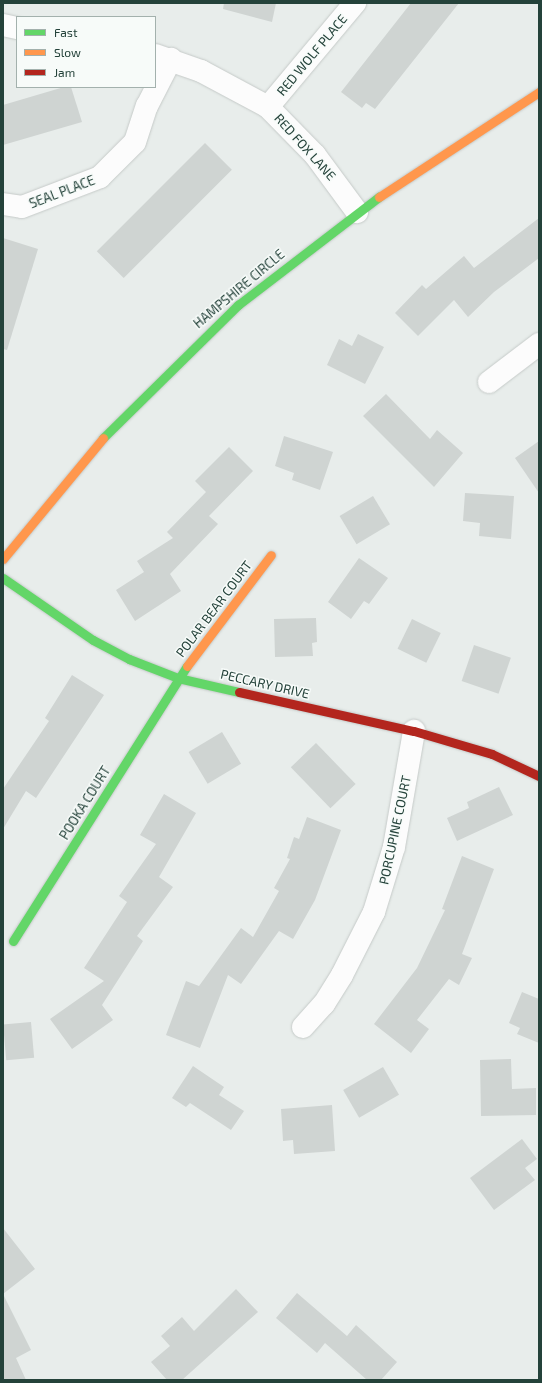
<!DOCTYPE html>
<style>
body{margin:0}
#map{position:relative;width:542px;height:1383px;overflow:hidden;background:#e8edeb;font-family:"Exo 2",sans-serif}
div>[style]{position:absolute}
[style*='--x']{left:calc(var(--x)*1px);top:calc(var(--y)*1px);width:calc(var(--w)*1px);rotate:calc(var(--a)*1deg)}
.building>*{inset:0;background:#cfd4d2;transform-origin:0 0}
.roads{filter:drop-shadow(0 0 1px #c5cac8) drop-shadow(0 0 1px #c5cac8)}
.street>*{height:22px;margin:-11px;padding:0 11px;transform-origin:11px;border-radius:11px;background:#fcfcfc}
.fast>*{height:9px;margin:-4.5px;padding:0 4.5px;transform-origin:4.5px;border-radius:4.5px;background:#63d668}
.slow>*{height:9px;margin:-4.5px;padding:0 4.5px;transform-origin:4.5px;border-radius:4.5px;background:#ff974d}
.jam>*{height:9px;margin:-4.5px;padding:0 4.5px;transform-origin:4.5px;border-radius:4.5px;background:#b3261e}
span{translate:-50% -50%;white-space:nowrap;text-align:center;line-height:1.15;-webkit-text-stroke:3px #f7fbf9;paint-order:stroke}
.street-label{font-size:13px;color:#24423a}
.frame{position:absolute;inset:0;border:4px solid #24423a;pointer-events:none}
.legend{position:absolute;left:16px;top:16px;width:140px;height:72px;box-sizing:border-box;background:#f7fbf9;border:1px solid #a3b1ad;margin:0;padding:5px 7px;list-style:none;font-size:12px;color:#24423a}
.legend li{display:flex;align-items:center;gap:8px;height:20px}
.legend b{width:20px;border:1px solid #a3b1ad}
</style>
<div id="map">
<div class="building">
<i style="clip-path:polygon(224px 3px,276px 3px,272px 22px,223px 9px)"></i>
<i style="clip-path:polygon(411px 3px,459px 3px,375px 109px,366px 103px,362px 108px,341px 92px)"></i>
<i style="clip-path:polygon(64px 87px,71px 87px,82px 122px,3px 145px,3px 105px)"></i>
<i style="left:205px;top:143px;width:38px;height:153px;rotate:45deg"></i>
<i style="clip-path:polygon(539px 218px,539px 258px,494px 292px,468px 317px,454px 300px,418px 336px,395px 313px,422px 285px,426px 289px,464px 256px,474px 268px)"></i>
<i style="clip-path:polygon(3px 238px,38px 249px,7px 350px,3px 349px)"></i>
<i style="clip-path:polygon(358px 334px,384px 347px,365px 384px,327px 365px,339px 339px,352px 346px)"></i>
<i style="clip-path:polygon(386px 394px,430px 439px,437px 430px,463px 453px,434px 487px,363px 416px)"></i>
<i style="clip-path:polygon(284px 436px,333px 452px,320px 490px,292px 480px,294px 473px,275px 466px)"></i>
<i style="clip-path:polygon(539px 441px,539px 493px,515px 458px)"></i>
<i style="clip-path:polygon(229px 447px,253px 471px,209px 516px,218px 524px,170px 574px,181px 591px,135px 621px,116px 590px,144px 572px,137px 561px,173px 538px,167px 532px,206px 492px,195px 481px)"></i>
<i style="clip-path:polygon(465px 493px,514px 496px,511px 539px,479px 536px,480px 523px,463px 521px)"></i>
<i style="left:373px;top:496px;width:33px;height:39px;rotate:59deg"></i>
<i style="clip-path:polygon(359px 558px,388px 578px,369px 604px,364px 601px,351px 619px,328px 602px)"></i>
<i style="clip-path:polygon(316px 618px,317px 642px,312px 643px,313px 656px,275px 657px,274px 619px)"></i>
<i style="left:412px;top:619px;width:32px;height:33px;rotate:26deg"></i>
<i style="left:474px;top:645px;width:39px;height:38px;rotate:19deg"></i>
<i style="clip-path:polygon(72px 675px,104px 695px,36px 798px,26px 791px,3px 829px,3px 789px,49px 721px,45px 718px)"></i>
<i style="left:222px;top:732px;width:37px;height:39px;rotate:59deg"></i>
<i style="left:316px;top:743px;width:57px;height:35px;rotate:46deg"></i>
<i style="clip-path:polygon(499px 787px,513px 815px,457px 841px,447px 818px,469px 808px,467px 802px)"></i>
<i style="clip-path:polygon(164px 794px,196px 813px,159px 877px,173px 887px,137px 936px,143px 941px,102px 1005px,113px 1020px,72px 1049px,50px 1019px,104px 981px,84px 968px,127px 902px,119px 896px,156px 844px,140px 835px)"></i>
<i style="clip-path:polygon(307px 817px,341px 830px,315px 900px,293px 939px,279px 931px,241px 984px,228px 975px,200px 1048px,166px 1035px,186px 981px,199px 986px,241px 928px,253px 937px,279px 891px,274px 888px,290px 859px,287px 858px,294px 837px,299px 839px)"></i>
<i style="clip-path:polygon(462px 856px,494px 869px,462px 954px,472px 958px,459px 985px,449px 979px,417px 1020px,429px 1029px,411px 1053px,374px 1024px,417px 968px,445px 910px,442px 909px)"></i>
<i style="clip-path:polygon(522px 992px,539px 999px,539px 1043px,517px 1034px,520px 1028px,509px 1023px)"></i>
<i style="left:31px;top:1022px;width:36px;height:28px;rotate:85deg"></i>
<i style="clip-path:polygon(511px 1059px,512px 1089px,536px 1088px,536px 1115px,481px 1116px,480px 1060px)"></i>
<i style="clip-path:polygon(193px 1066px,224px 1087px,219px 1095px,244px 1111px,231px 1130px,190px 1103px,186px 1107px,172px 1098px)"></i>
<i style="left:383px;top:1067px;width:32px;height:46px;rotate:60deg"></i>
<i style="clip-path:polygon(332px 1105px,335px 1151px,294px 1154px,293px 1140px,283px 1141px,281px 1109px)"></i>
<i style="clip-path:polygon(522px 1139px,537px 1159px,525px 1168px,535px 1180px,494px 1210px,470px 1178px)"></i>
<i style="clip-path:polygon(3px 1228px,35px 1269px,3px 1294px,31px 1350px,16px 1358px,26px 1380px,3px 1380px)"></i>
<i style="clip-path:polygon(236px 1289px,258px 1312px,182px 1380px,167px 1380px,151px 1362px,170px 1346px,161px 1336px,182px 1317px,194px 1331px)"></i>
<i style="clip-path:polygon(297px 1293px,347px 1336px,356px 1325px,397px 1362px,381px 1380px,367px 1380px,325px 1343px,317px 1353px,276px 1318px)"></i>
</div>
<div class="roads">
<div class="street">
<i style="--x:3;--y:25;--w:14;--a:12"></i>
<i style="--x:155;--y:55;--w:49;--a:19.2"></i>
<i style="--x:201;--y:71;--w:76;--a:28.2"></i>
<i style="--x:268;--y:107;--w:67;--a:45.6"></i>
<i style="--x:315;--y:155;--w:71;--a:53.6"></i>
<i style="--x:268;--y:107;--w:136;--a:-50.1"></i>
<i style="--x:3;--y:204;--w:19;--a:9"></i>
<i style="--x:22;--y:207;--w:84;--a:-21"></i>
<i style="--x:100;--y:177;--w:49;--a:-45"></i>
<i style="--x:135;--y:142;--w:38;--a:-72"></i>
<i style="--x:147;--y:106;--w:53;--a:-62.9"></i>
<i style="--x:489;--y:382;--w:63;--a:-37.2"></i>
<i style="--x:303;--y:1027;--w:31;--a:-48"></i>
<i style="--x:324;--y:1004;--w:34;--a:-58"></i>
<i style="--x:342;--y:975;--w:71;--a:-63.1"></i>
<i style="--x:374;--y:912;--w:68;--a:-72.9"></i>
<i style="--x:394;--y:847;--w:118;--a:-80.2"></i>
</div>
<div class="fast">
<i style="--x:103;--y:438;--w:190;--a:-44.6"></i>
<i style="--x:238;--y:305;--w:178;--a:-37.5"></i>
<i style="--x:3;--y:578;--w:109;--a:34.6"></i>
<i style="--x:93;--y:640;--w:41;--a:27.8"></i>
<i style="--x:129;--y:659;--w:53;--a:21.2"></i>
<i style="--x:178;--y:678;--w:63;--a:12.9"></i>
<i style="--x:13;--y:941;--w:325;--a:-57.7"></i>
</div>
<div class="slow">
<i style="--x:379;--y:197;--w:191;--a:-33.3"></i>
<i style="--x:3;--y:559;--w:157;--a:-50.4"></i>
<i style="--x:187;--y:666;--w:139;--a:-52.9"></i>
</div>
<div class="jam">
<i style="--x:239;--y:692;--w:179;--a:12.6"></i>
<i style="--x:414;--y:731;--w:81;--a:16.4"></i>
<i style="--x:492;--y:754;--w:52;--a:25.1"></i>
</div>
</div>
<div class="street-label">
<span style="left:312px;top:55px;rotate:-50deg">RED WOLF PLACE</span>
<span style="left:305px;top:147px;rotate:48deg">RED FOX LANE</span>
<span style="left:62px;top:192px;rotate:-21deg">SEAL PLACE</span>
<span style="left:239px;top:289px;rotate:-40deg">HAMPSHIRE CIRCLE</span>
<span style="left:214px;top:609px;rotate:-53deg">POLAR BEAR COURT</span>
<span style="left:265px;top:684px;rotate:13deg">PECCARY DRIVE</span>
<span style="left:85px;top:803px;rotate:-58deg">POOKA COURT</span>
<span style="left:395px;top:830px;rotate:-78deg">PORCUPINE COURT</span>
</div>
<div class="frame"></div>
<ul class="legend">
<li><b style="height:5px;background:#63d668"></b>Fast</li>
<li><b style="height:5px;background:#ff974d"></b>Slow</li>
<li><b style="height:5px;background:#b3261e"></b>Jam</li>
</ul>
</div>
